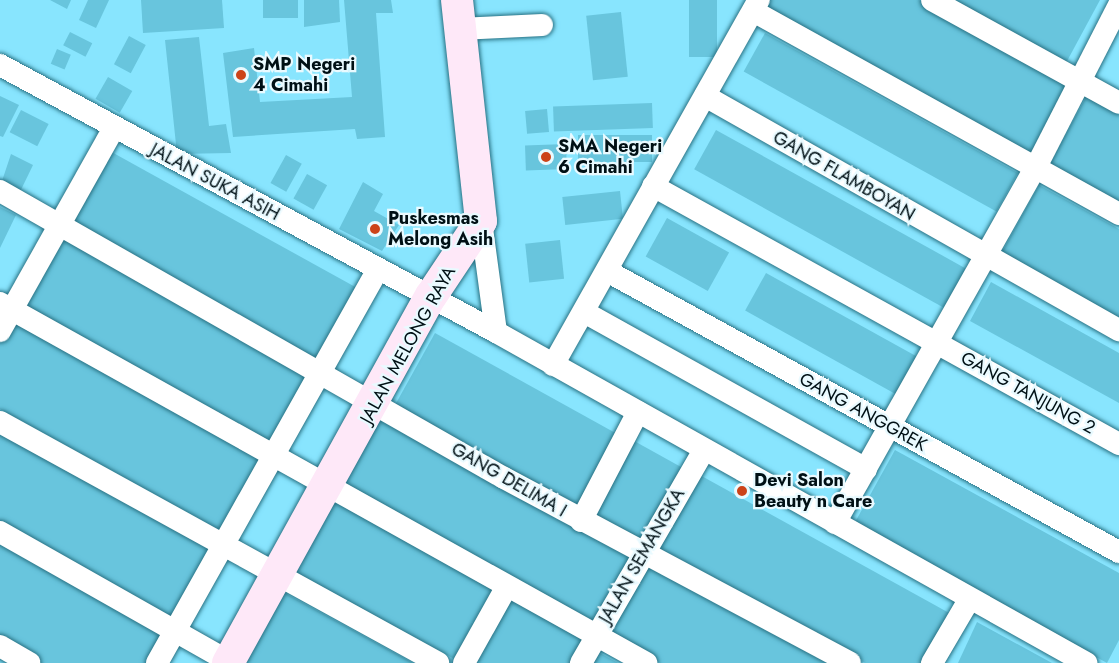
<!DOCTYPE html>
<style>
body{margin:0}
#map{position:relative;width:1119px;height:663px;overflow:hidden;background:#88e5fe;font-family:Jost,sans-serif}
div>[style]{position:absolute}
[style*='--x']{left:calc(var(--x)*1px);top:calc(var(--y)*1px);width:calc(var(--w)*1px);rotate:calc(var(--a)*1deg)}
.building>*{inset:0;background:#68c5dd;transform-origin:0 0}
.roads{filter:drop-shadow(0 0 2px #287183) drop-shadow(0 0 2px #287183)}
.street>*{height:22px;margin:-11px;padding:0 11px;transform-origin:11px;border-radius:11px;background:#fff}
.secondary>*{height:32px;margin:-16px;padding:0 16px;transform-origin:16px;border-radius:16px;background:#fee8f8}
.dots>*{width:16px;height:16px;translate:-50% -50%;box-sizing:border-box;border:3px solid #e9faff;border-radius:50%}
span{translate:-50% -50%;white-space:nowrap;text-align:center;line-height:1.15;-webkit-text-stroke:4.5px #e9faff;paint-order:stroke}
.poi-label{font-size:18px;color:#001015;font-weight:700}
.left{translate:0 -50%;text-align:left}
.street-label{font-size:18px;color:#001015}
</style>
<div id="map">
<div class="building">
<i style="clip-path:polygon(50px 0,71px 0,67px 9px)"></i>
<i style="clip-path:polygon(88px 0,109px 0,96px 28px,79px 20px)"></i>
<i style="clip-path:polygon(141px 0,222px 0,224px 28px,143px 33px)"></i>
<i style="left:263px;top:0;width:35px;height:18px"></i>
<i style="clip-path:polygon(304px 0,339px 0,340px 22px,304px 27px)"></i>
<i style="clip-path:polygon(344px 0,391px 0,393px 13px,376px 13px,385px 137px,357px 139px,355px 129px,233px 137px,223px 53px,254px 48px,260px 102px,352px 97px)"></i>
<i style="left:689px;top:0;width:28px;height:57px"></i>
<i style="clip-path:polygon(768px 0,919px 0,1070px 83px,1029px 157px,762px 10px)"></i>
<i style="clip-path:polygon(952px 0,1100px 0,1066px 63px)"></i>
<i style="left:621px;top:12px;width:65px;height:35px;rotate:84deg"></i>
<i style="left:70px;top:32px;width:25px;height:15px;rotate:27deg"></i>
<i style="left:765px;top:33px;width:289px;height:44px;rotate:29deg"></i>
<i style="left:129px;top:36px;width:19px;height:32px;rotate:28deg"></i>
<i style="clip-path:polygon(199px 37px,209px 126px,226px 124px,231px 153px,177px 154px,165px 40px)"></i>
<i style="left:57px;top:49px;width:15px;height:16px;rotate:23deg"></i>
<i style="left:108px;top:77px;width:28px;height:25px;rotate:30deg"></i>
<i style="clip-path:polygon(0 96px,19px 105px,3px 137px,0 136px)"></i>
<i style="clip-path:polygon(1086px 97px,1119px 115px,1119px 212px,1046px 171px)"></i>
<i style="left:652px;top:103px;width:25px;height:99px;rotate:88deg"></i>
<i style="left:547px;top:109px;width:23px;height:22px;rotate:85deg"></i>
<i style="left:21px;top:110px;width:31px;height:25px;rotate:27deg"></i>
<i style="left:716px;top:130px;width:288px;height:45px;rotate:29deg"></i>
<i style="left:578px;top:135px;width:74px;height:27px"></i>
<i style="left:566px;top:144px;width:25px;height:41px;rotate:88deg"></i>
<i style="left:108px;top:150px;width:289px;height:85px;rotate:29deg"></i>
<i style="clip-path:polygon(11px 154px,33px 165px,18px 196px,0 187px)"></i>
<i style="left:286px;top:155px;width:18px;height:32px;rotate:29deg"></i>
<i style="left:307px;top:174px;width:23px;height:28px;rotate:29deg"></i>
<i style="clip-path:polygon(363px 182px,383px 194px,374px 211px,399px 225px,382px 251px,339px 229px)"></i>
<i style="clip-path:polygon(1039px 185px,1119px 229px,1119px 326px,998px 259px)"></i>
<i style="left:620px;top:191px;width:28px;height:58px;rotate:84deg"></i>
<i style="clip-path:polygon(0 207px,16px 215px,0 248px)"></i>
<i style="left:667px;top:218px;width:71px;height:44px;rotate:29deg"></i>
<i style="left:58px;top:235px;width:288px;height:85px;rotate:29deg"></i>
<i style="left:560px;top:240px;width:39px;height:35px;rotate:84deg"></i>
<i style="left:766px;top:273px;width:175px;height:43px;rotate:29deg"></i>
<i style="clip-path:polygon(991px 282px,1119px 353px,1119px 403px,970px 321px)"></i>
<i style="clip-path:polygon(13px 320px,266px 459px,225px 533px,0 409px,0 343px)"></i>
<i style="left:435px;top:333px;width:213px;height:85px;rotate:29deg"></i>
<i style="left:383px;top:414px;width:289px;height:85px;rotate:29deg"></i>
<i style="clip-path:polygon(0 431px,214px 549px,173px 623px,0 528px)"></i>
<i style="left:627px;top:437px;width:70px;height:86px;rotate:29deg"></i>
<i style="clip-path:polygon(895px 450px,1119px 573px,1119px 640px,1107px 663px,854px 524px)"></i>
<i style="clip-path:polygon(698px 474px,951px 614px,924px 663px,865px 663px,657px 549px)"></i>
<i style="clip-path:polygon(336px 498px,501px 588px,480px 625px,471px 622px,480px 628px,460px 662px,295px 572px)"></i>
<i style="clip-path:polygon(0 544px,166px 635px,151px 663px,41px 663px,0 641px)"></i>
<i style="clip-path:polygon(649px 561px,835px 663px,660px 663px,609px 635px)"></i>
<i style="clip-path:polygon(283px 592px,413px 663px,244px 663px)"></i>
<i style="clip-path:polygon(509px 593px,588px 636px,574px 663px,470px 663px)"></i>
<i style="clip-path:polygon(977px 622px,1052px 663px,958px 663px)"></i>
<i style="clip-path:polygon(598px 652px,618px 663px,592px 663px)"></i>
</div>
<div class="roads">
<div class="street">
<i style="--x:932;--y:0;--w:213;--a:28.8"></i>
<i style="--x:753;--y:11;--w:419;--a:29"></i>
<i style="--x:460;--y:29;--w:82;--a:-2.8"></i>
<i style="--x:0;--y:65;--w:563;--a:28.29"></i>
<i style="--x:496;--y:332;--w:677;--a:29.29"></i>
<i style="--x:705;--y:96;--w:476;--a:29.5"></i>
<i style="--x:653;--y:186;--w:533;--a:28.97"></i>
<i style="--x:0;--y:191;--w:580;--a:29.66"></i>
<i style="--x:504;--y:478;--w:392;--a:28.1"></i>
<i style="--x:481;--y:221;--w:112;--a:82.3"></i>
<i style="--x:607;--y:271;--w:584;--a:28.76"></i>
<i style="--x:0;--y:303;--w:740;--a:29.13"></i>
<i style="--x:584;--y:312;--w:323;--a:29.1"></i>
<i style="--x:0;--y:331;--w:233;--a:-60.7"></i>
<i style="--x:553;--y:365;--w:419;--a:-60.6"></i>
<i style="--x:0;--y:422;--w:500;--a:28.8"></i>
<i style="--x:581;--y:521;--w:123;--a:-62.4"></i>
<i style="--x:835;--y:523;--w:409;--a:-60.6"></i>
<i style="--x:1036;--y:167;--w:182;--a:-62.9"></i>
<i style="--x:0;--y:532;--w:266;--a:29.5"></i>
<i style="--x:0;--y:646;--w:34;--a:30"></i>
<i style="--x:157;--y:663;--w:452;--a:-60.7"></i>
<i style="--x:464;--y:663;--w:88;--a:-60.8"></i>
<i style="--x:581;--y:663;--w:246;--a:-60"></i>
<i style="--x:932;--y:663;--w:73;--a:-59.6"></i>
</div>
<div class="secondary">
<i style="--x:228;--y:663;--w:419;--a:-61.1"></i>
<i style="--x:431;--y:296;--w:90;--a:-56.3"></i>
<i style="--x:481;--y:221;--w:222;--a:-96.2"></i>
</div>
</div>
<div class="dots">
<i style="left:241px;top:75px;background:#cc4319"></i>
<i style="left:546px;top:157px;background:#cc4319"></i>
<i style="left:375px;top:229px;background:#cc4319"></i>
<i style="left:742px;top:491px;background:#cc4319"></i>
</div>
<div class="poi-label">
<span class="left" style="left:253px;top:75px">SMP Negeri<br>4 Cimahi</span>
<span class="left" style="left:558px;top:157px">SMA Negeri<br>6 Cimahi</span>
<span class="left" style="left:388px;top:229px">Puskesmas<br>Melong Asih</span>
<span class="left" style="left:754px;top:491px">Devi Salon<br>Beauty n Care</span>
</div>
<div class="street-label">
<span style="left:844px;top:176px;rotate:30deg">GANG FLAMBOYAN</span>
<span style="left:215px;top:182px;rotate:28deg">JALAN SUKA ASIH</span>
<span style="left:408px;top:345px;rotate:-61deg">JALAN MELONG RAYA</span>
<span style="left:1028px;top:393px;rotate:29deg">GANG TANJUNG 2</span>
<span style="left:863px;top:412px;rotate:29deg">GANG ANGGREK</span>
<span style="left:509px;top:480px;rotate:30deg">GANG DELIMA I</span>
<span style="left:642px;top:556px;rotate:-60deg">JALAN SEMANGKA</span>
</div>
</div>
